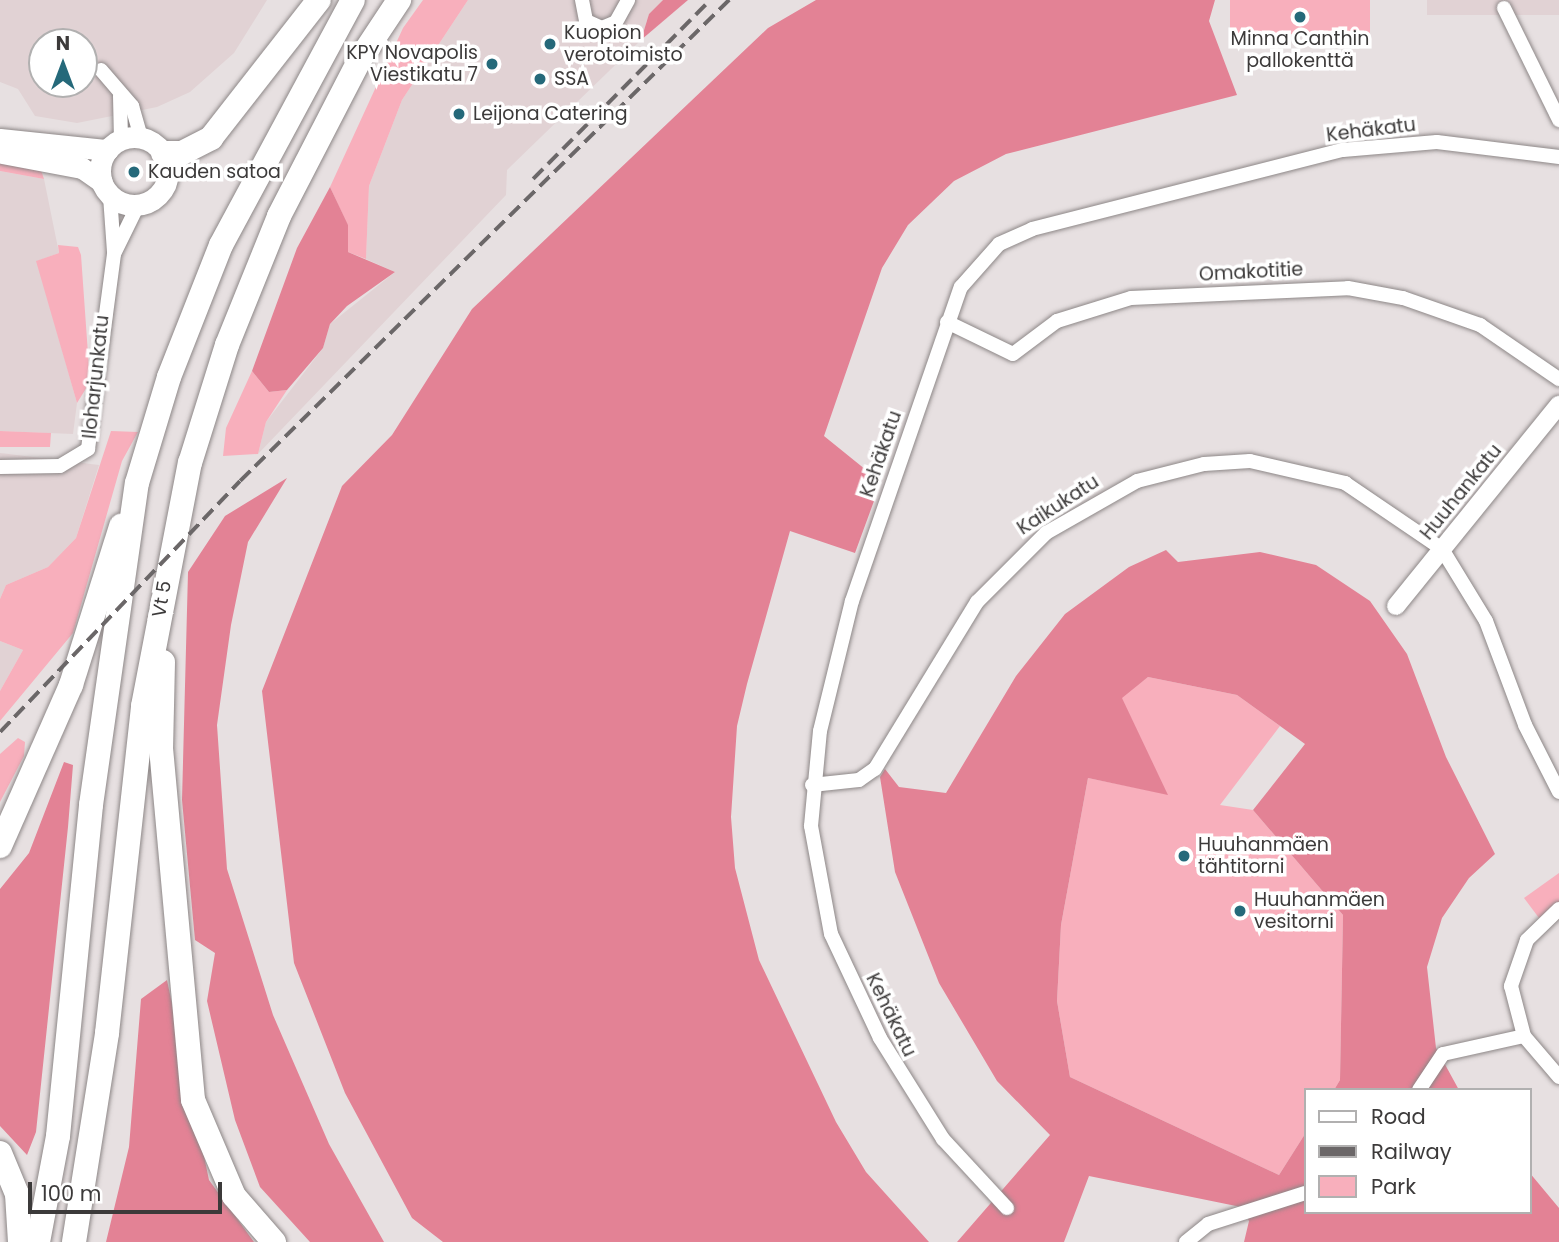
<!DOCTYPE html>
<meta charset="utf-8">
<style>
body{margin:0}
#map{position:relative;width:1559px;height:1242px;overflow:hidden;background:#e7e0e1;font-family:Poppins,sans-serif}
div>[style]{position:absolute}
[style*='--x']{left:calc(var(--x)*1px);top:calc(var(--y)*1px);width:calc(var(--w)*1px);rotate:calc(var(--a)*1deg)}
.built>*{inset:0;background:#e1d2d4;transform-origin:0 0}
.green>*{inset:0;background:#f8afbc;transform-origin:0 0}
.forest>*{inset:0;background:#e38295}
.roads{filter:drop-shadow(0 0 2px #8d8787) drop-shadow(0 0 2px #8d8787)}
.minor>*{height:14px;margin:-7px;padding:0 7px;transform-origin:7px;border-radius:7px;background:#fff}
.tertiary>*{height:18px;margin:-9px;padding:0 9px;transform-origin:9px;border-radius:9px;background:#fff}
.primary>*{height:21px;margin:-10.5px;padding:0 10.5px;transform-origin:10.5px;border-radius:10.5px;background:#fff}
.primary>.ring{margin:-10.5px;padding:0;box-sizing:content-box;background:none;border:21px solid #fff;border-radius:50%}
.motorway>*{height:24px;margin:-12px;padding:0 12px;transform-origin:12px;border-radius:12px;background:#fff}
.rail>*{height:3.5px;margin-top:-1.75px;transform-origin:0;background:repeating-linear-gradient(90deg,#6b6768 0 14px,transparent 0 21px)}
.dots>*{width:19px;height:19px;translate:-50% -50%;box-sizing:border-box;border:4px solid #fff;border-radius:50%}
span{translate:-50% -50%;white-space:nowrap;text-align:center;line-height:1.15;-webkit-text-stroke:7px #fff;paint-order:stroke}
.poi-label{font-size:19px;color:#3c3a3a}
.left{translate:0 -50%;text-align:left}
.right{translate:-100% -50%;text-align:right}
.street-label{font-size:19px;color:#3c3a3a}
.legend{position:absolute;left:1304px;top:1088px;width:228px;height:126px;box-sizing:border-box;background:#fff;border:2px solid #b1b0b0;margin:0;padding:9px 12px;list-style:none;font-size:21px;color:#3c3a3a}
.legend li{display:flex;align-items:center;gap:14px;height:35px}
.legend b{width:35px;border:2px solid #b1b0b0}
.north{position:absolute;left:28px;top:28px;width:70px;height:70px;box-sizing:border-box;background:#fff;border:2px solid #b1b0b0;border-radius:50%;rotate:0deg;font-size:19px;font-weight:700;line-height:28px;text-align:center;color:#3c3a3a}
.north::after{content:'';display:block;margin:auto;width:24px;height:32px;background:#25697a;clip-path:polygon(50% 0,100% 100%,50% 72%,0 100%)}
.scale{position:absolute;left:28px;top:1182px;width:194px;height:32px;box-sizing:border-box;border:4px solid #3c3a3a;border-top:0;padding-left:9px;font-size:21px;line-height:24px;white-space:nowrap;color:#3c3a3a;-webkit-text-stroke:5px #fff;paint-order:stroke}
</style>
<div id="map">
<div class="built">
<i style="clip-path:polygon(evenodd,0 0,267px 0,234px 53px,190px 92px,157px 107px,77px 123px,35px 116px,18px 89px,0 82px,0 0,42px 42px,84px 42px,84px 84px,42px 84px,42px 42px)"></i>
<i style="clip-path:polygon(468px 0,663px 0,649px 14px,641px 40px,507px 170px,506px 195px,258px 454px,266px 422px,323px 348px,330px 324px,395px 272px,366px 259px,369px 186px,402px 100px)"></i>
<i style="left:1427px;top:0;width:132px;height:15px"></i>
<i style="clip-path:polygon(0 171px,44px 179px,59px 253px,37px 261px,77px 403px,73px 434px,0 431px)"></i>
<i style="clip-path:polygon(0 453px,99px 465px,76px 538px,48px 567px,6px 585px,0 599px)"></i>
<i style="clip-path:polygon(0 641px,23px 650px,0 691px)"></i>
</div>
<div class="green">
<i style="clip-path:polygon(423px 0,468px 0,402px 100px,369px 186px,366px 259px,348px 252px,348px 226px,330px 187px,403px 28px)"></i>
<i style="left:1230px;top:0;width:140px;height:34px"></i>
<i style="clip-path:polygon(0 159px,40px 167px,44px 179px,0 171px)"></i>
<i style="clip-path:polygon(58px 245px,78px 247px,81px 255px,90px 382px,77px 403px,36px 261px,59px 253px)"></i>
<i style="clip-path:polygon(252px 371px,269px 392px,287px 390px,266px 422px,258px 454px,223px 456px,226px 428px)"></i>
<i style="clip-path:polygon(0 431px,51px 433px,50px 447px,0 447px)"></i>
<i style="clip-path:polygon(111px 431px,138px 432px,122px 461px,73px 633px,0 721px,0 691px,23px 650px,0 641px,0 599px,6px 585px,48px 567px,76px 538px)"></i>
<i style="clip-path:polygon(1148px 677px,1237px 695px,1280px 726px,1220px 805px,1253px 810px,1343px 915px,1340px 1080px,1334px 1090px,1305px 1090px,1305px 1134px,1279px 1175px,1070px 1077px,1057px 1001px,1061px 925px,1088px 778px,1167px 794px,1121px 697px)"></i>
<i style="clip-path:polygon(18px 738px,25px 742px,24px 756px,0 802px,0 754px)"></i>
<i style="clip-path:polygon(1559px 873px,1559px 902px,1539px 918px,1524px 898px)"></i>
</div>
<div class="forest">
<i style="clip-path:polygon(663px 0,688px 0,641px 40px,649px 14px)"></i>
<i style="clip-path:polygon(816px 0,1215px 0,1209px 21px,1237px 95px,1006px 154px,954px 181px,908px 225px,882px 268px,824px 436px,871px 474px,874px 501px,855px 553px,790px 531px,747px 684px,737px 726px,731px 817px,735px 868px,759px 960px,836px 1122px,866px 1172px,929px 1242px,443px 1242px,412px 1218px,345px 1093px,294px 963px,262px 691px,342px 486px,392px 435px,472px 309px,768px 28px)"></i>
<i style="clip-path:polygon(330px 187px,348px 225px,348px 252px,395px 272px,347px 306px,330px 324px,323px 348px,287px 390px,269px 392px,252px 371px,297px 248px)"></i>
<i style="clip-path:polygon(287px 478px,248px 542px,231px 625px,217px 725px,227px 869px,273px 1015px,329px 1144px,384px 1242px,310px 1242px,260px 1187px,235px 1120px,207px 1001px,215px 953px,195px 940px,182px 800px,188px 572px,225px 516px)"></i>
<i style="clip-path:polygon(1166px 550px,1178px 562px,1260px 552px,1316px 565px,1370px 601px,1407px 654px,1446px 757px,1495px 854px,1469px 878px,1442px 918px,1427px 967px,1436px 1048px,1459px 1090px,1334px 1090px,1340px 1080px,1343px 915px,1253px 810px,1305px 744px,1237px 695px,1148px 677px,1122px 698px,1168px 795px,1088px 778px,1061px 925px,1057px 1001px,1070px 1077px,1279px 1175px,1305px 1134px,1305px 1212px,1529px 1212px,1529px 1172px,1559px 1208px,1559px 1242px,1244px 1242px,1249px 1221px,1241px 1207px,1089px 1176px,1064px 1242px,957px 1242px,1050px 1135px,997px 1081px,939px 983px,895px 872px,880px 777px,885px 769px,899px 787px,946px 793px,1016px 676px,1065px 614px,1129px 567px)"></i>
<i style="clip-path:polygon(64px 762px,73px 765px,68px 827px,36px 1132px,27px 1155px,0 1126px,0 889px,29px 853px)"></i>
<i style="clip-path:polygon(167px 980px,209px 1180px,254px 1242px,106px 1242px,129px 1147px,141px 999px)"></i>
</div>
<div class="roads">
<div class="minor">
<i style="--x:582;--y:0;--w:21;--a:79"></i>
<i style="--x:586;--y:21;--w:17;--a:24"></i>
<i style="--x:602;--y:28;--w:15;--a:-23"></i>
<i style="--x:616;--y:22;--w:25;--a:-61"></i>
<i style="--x:1504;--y:8;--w:125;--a:63.8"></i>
<i style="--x:101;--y:70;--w:48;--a:49.3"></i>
<i style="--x:132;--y:106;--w:33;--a:74"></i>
<i style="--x:120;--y:96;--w:44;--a:88.7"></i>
<i style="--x:110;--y:196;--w:56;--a:85.9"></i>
<i style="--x:947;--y:322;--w:73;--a:25.9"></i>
<i style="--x:1013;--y:354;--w:55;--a:-36.9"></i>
<i style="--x:1057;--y:321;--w:77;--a:-17.3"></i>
<i style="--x:1131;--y:298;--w:217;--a:-2.6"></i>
<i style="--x:1348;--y:288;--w:56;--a:10.3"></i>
<i style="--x:1403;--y:298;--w:82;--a:19.3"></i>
<i style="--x:1480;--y:325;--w:96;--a:34.4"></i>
<i style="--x:0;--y:467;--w:60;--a:-1"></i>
<i style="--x:60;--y:466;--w:33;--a:-31"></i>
<i style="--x:88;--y:449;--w:197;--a:-82.4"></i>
<i style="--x:114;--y:254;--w:55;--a:-63.9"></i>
<i style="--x:812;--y:785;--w:47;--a:-6.1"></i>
<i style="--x:859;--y:780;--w:19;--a:-35"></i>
<i style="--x:875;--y:769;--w:196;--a:-58.6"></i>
<i style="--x:977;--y:602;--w:98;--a:-45"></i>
<i style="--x:1046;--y:533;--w:105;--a:-29.7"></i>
<i style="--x:1137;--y:481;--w:69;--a:-14.2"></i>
<i style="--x:1204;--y:464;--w:46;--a:-3.7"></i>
<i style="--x:1250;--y:461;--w:98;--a:13"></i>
<i style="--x:1345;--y:483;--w:117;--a:34.2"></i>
<i style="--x:1442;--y:549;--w:84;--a:58.6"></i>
<i style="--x:1486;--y:621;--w:111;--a:69.4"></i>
<i style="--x:1525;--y:725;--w:75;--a:63.1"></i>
<i style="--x:1559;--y:909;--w:45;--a:135.9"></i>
<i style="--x:1527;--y:940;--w:49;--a:109.2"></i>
<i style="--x:1511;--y:986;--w:52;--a:75.4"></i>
<i style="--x:1524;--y:1036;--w:54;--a:49.5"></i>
<i style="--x:1419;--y:1090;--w:43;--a:-56.3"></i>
<i style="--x:1443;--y:1054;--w:83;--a:-12.5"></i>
<i style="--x:1007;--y:1208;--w:94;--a:-132.8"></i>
<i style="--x:943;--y:1139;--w:119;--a:-122"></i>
<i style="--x:880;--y:1038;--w:115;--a:-115.2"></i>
<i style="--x:831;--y:934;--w:110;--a:-100.5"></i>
<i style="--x:811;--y:826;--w:95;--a:-84.6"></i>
<i style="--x:820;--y:731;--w:134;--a:-76.2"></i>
<i style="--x:852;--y:601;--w:332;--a:-70.9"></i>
<i style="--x:961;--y:287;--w:57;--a:-48.5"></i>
<i style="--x:999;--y:244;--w:36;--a:-24"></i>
<i style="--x:1032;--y:229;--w:321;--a:-14.3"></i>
<i style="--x:1343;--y:150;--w:94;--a:-4.9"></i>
<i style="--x:1437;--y:142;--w:123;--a:7"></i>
<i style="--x:1186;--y:1242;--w:28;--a:-39"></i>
<i style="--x:1208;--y:1224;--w:102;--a:-17.7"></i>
</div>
<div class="tertiary">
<i style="--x:1396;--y:606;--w:259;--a:-51"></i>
</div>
<div class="primary">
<i class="ring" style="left:100px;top:137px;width:47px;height:47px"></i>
<i style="--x:0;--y:139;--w:108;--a:5.9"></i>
<i style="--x:2;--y:153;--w:81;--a:10.6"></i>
<i style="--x:82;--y:168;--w:24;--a:35"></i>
</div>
<div class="motorway">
<i style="--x:163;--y:153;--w:19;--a:0"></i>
<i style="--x:182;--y:153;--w:33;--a:-27"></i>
<i style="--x:211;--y:138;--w:175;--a:-52"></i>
<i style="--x:163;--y:662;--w:86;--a:91.3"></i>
<i style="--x:161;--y:748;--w:353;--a:84.8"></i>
<i style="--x:193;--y:1100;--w:104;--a:66.9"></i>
<i style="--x:234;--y:1196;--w:61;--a:49"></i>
<i style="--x:0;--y:846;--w:176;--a:-66.2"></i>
<i style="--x:71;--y:685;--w:167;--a:-72.5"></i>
<i style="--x:0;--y:1153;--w:44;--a:67.5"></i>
<i style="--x:17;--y:1194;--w:48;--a:86.4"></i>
<i style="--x:38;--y:1242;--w:108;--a:-79.3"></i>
<i style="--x:58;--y:1136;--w:333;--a:-84.3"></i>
<i style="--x:91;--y:805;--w:325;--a:-81.9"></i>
<i style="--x:137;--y:483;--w:111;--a:-73.2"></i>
<i style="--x:169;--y:377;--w:142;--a:-68.5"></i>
<i style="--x:221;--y:245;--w:278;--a:-61.7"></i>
<i style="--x:74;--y:1242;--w:212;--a:-81"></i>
<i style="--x:107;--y:1033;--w:329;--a:-83.7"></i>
<i style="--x:143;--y:706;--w:248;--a:-79.1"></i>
<i style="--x:190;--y:463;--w:124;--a:-72.6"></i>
<i style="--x:227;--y:345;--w:139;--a:-68"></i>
<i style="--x:279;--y:216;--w:177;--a:-62.7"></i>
<i style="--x:360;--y:59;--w:71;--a:-56.5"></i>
</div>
</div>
<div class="rail">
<i style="--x:533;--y:179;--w:252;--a:-45.3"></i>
<i style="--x:0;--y:732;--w:347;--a:-46.3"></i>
<i style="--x:240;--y:481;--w:686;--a:-44.53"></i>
</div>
<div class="dots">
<i style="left:1300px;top:17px;background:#25697a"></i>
<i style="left:550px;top:44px;background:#25697a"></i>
<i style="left:492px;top:64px;background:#25697a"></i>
<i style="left:540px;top:79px;background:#25697a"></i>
<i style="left:459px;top:114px;background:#25697a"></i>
<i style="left:134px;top:172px;background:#25697a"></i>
<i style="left:1184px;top:856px;background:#25697a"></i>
<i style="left:1240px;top:911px;background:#25697a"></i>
</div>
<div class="poi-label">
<span class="left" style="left:564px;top:44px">Kuopion<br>verotoimisto</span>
<span style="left:1300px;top:50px">Minna Canthin<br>pallokenttä</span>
<span class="right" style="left:478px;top:64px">KPY Novapolis<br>Viestikatu 7</span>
<span class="left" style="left:554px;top:79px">SSA</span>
<span class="left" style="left:473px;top:114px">Leijona Catering</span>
<span class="left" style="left:148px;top:172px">Kauden satoa</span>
<span class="left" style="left:1198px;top:856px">Huuhanmäen<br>tähtitorni</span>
<span class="left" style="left:1254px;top:911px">Huuhanmäen<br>vesitorni</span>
</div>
<div class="street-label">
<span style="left:1371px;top:130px;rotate:-7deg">Kehäkatu</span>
<span style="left:1251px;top:272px;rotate:-3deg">Omakotitie</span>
<span style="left:96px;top:377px;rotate:-84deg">Iloharjunkatu</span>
<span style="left:881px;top:454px;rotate:-71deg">Kehäkatu</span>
<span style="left:1461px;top:492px;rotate:-51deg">Huuhankatu</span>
<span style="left:1058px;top:505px;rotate:-33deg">Kaikukatu</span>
<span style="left:162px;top:599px;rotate:-80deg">Vt 5</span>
<span style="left:891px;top:1015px;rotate:64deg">Kehäkatu</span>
</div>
<ul class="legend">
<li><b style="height:9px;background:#fff"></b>Road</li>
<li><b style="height:9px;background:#6b6768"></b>Railway</li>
<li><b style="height:19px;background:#f8afbc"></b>Park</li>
</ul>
<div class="north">N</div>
<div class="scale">100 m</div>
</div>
